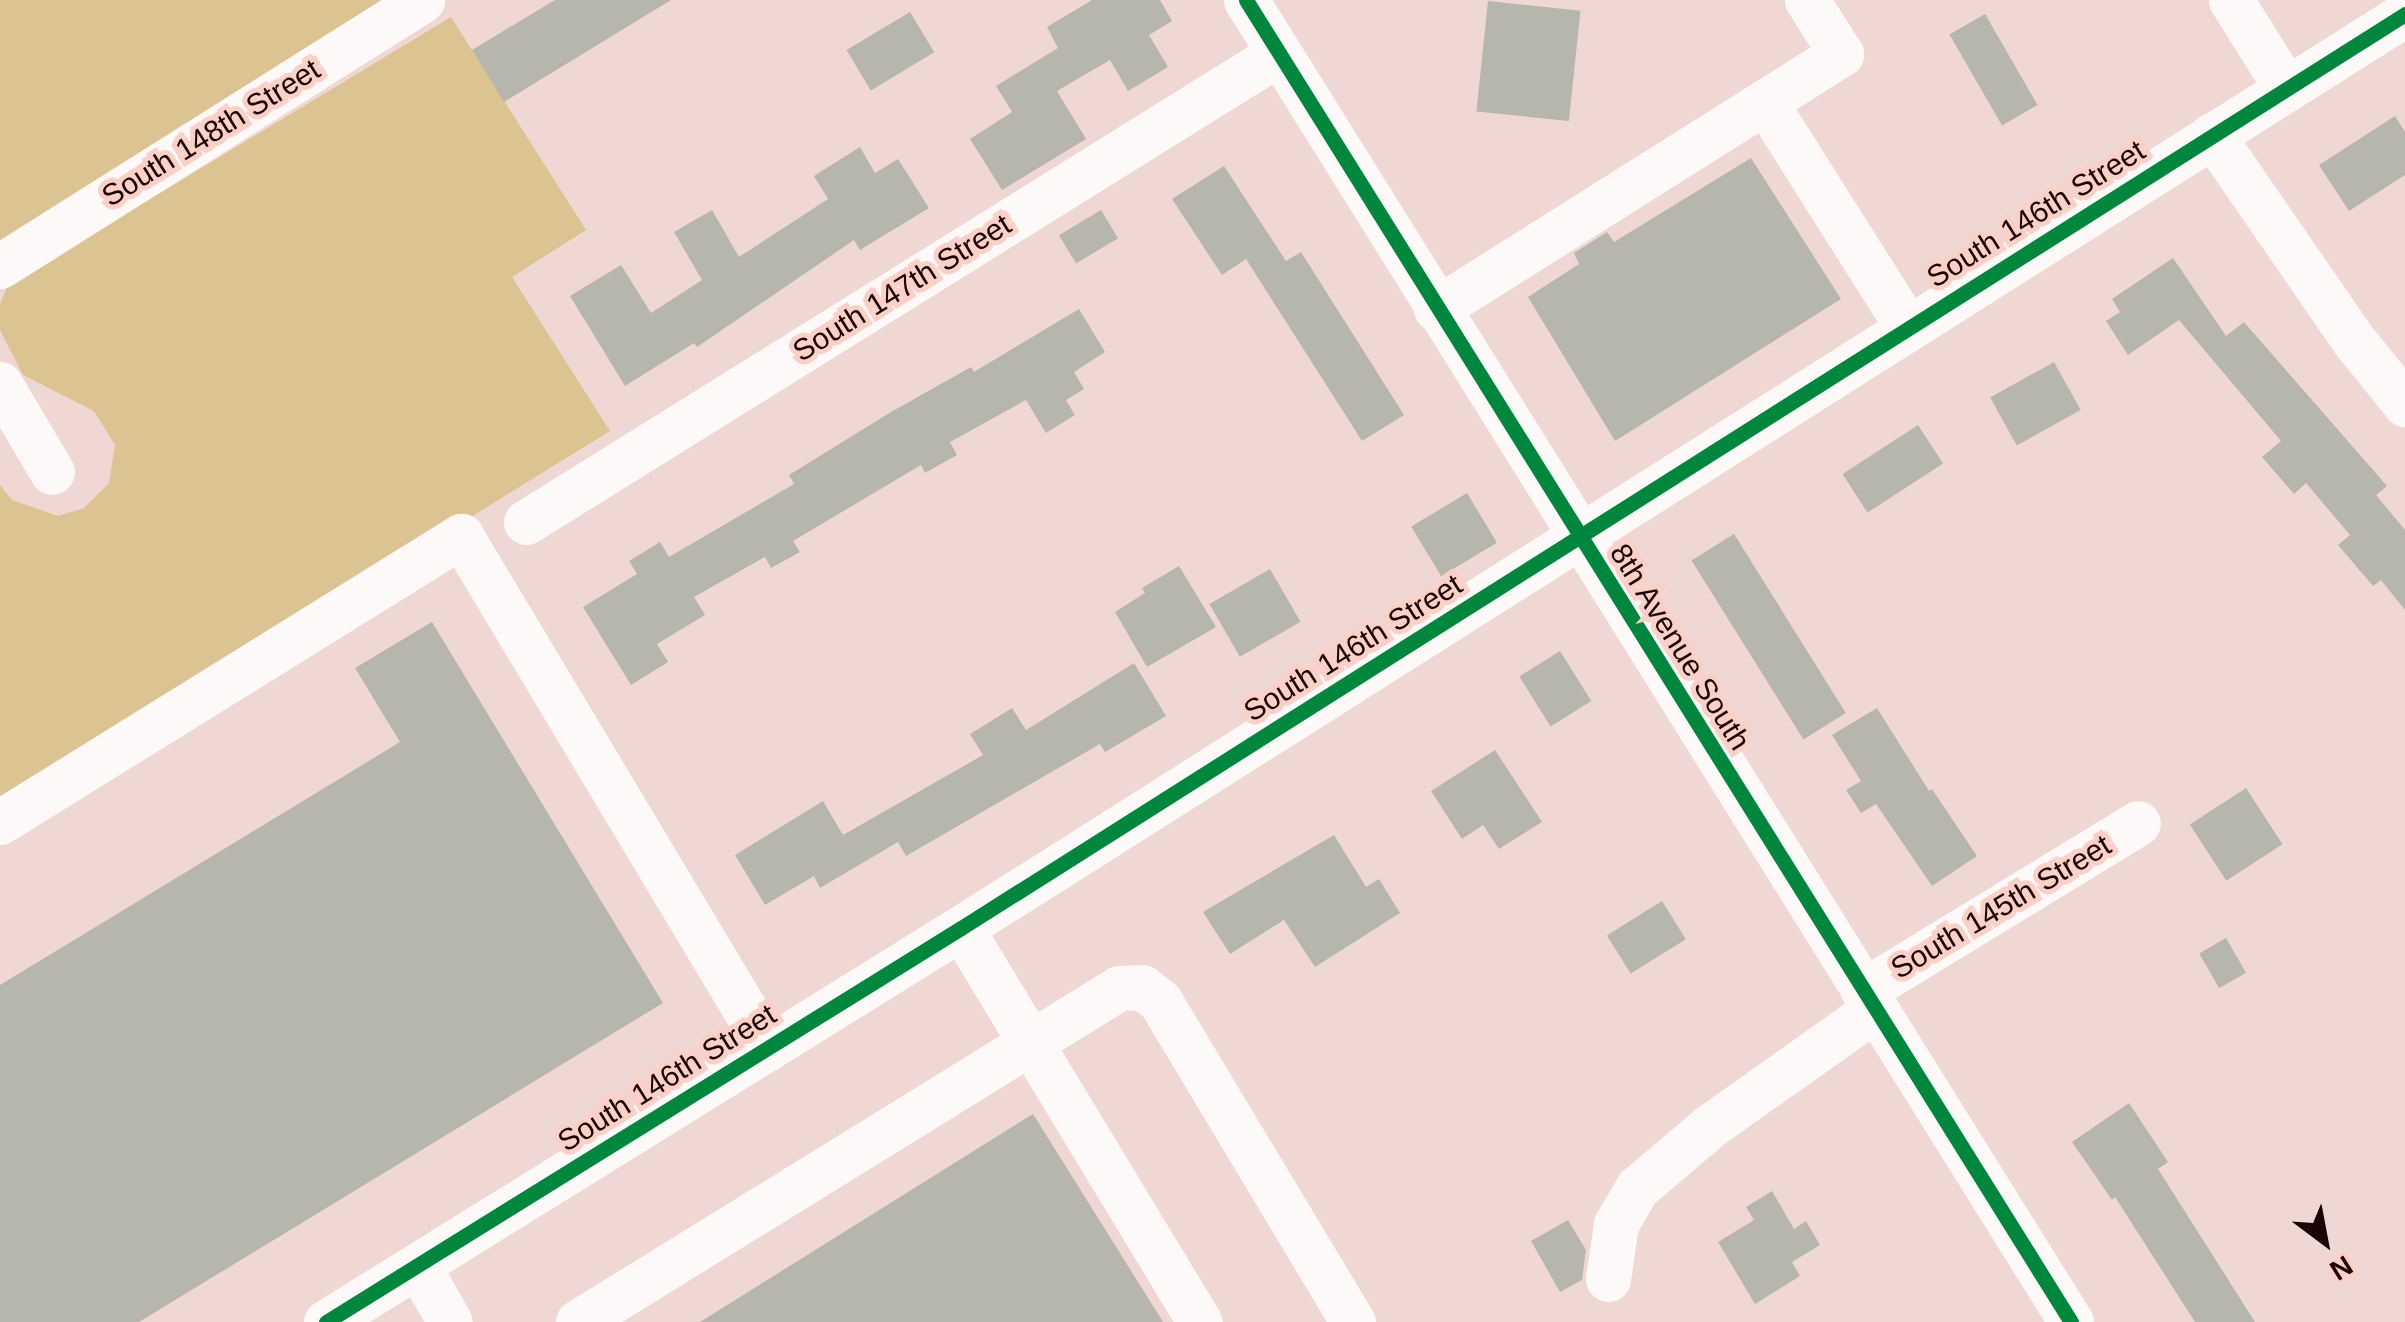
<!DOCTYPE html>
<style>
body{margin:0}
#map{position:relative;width:2405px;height:1322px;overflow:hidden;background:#efd8d3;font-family:Helvetica,sans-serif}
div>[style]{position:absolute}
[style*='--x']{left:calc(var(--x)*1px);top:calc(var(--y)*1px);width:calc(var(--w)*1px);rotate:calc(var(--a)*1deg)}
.green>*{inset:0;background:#dbc392}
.building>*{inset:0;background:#b6b6ac;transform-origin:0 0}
.minor>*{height:45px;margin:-22.5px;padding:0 22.5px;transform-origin:22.5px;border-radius:22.5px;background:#fdf9f8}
.cycleway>*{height:15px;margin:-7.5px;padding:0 7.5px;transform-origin:7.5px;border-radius:7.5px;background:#00873e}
span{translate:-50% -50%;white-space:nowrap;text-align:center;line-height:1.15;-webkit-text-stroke:10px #fbd1c7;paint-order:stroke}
.street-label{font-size:30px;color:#1a0502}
.north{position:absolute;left:2275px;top:1192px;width:100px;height:100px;-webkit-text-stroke:8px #fbd1c7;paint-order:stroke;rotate:148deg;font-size:28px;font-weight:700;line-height:40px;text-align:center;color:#1a0502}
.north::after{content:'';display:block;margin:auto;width:35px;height:45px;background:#1a0502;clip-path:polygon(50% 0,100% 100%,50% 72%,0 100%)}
</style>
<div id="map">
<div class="green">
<i style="clip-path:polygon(0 0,391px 0,0 242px)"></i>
<i style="clip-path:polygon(451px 17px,586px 230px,512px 277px,610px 431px,0 808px,0 485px,12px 500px,58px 516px,84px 508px,109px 483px,115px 445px,94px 411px,23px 375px,0 330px,0 304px,8px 285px)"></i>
</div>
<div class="building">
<i style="clip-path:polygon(555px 0,671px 0,504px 102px,472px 50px)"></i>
<i style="clip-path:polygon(1092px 0,1160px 0,1172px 21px,1149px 35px,1168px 67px,1128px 91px,1110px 60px,1057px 91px,1086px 139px,1002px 190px,970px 139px,1012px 112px,996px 86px,1058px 48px,1047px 27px)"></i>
<i style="left:1488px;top:1px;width:93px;height:111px;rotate:6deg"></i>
<i style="left:910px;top:12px;width:47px;height:74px;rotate:59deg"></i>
<i style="left:1985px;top:14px;width:105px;height:41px;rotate:60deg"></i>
<i style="clip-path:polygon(2395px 116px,2405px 132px,2405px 175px,2349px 211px,2319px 165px)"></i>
<i style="clip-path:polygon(860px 147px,875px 173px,898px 159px,929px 208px,860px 250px,854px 240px,697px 347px,694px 343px,625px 386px,570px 296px,621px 265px,651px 313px,702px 280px,674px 232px,712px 210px,739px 257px,828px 199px,814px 176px)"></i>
<i style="clip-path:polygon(1751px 158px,1841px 299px,1615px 441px,1528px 297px,1579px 264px,1574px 253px,1607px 232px,1614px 242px)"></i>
<i style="clip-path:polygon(1224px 166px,1286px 261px,1301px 252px,1404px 415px,1362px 441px,1246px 259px,1222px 275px,1172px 199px)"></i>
<i style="left:1101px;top:210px;width:33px;height:49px;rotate:59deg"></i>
<i style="clip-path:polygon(2173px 258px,2226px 336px,2244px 322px,2387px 486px,2376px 495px,2405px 530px,2405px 610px,2381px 580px,2373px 586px,2338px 545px,2350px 535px,2306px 483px,2294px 494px,2262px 457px,2281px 441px,2179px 320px,2128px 355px,2106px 321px,2120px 312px,2112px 299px)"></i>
<i style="clip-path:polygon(1079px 309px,1105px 352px,1074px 372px,1084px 389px,1066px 400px,1075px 415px,1046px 433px,1026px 400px,950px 442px,957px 455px,925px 473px,921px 465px,793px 541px,800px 552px,771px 568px,765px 557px,694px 597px,705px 615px,657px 644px,668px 662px,631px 685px,583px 607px,637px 574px,629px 561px,660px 542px,669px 557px,794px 484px,789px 475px,891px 412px,971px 367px,974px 372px)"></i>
<i style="left:2054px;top:362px;width:55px;height:73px;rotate:61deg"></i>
<i style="left:1918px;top:425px;width:46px;height:90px;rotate:57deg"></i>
<i style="left:1467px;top:493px;width:58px;height:65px;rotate:59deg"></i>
<i style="left:1734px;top:534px;width:211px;height:50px;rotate:58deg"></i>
<i style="clip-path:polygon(1179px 566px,1216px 627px,1147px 667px,1115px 612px,1145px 593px,1142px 588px)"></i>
<i style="left:1270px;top:569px;width:61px;height:70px;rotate:60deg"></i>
<i style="clip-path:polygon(432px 622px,663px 1003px,139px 1322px,0 1322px,0 985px,400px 742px,355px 668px)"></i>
<i style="left:1560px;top:651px;width:59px;height:48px;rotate:58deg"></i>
<i style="clip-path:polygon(1134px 663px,1166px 716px,1105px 752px,1100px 744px,906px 856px,898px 842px,820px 888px,814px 876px,765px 905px,735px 855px,823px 801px,843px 835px,983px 755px,970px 734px,1012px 708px,1026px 730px)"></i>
<i style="clip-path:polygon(1877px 708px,1929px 791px,1932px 789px,1977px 856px,1932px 886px,1876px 804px,1861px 813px,1846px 790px,1861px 781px,1832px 735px)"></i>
<i style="clip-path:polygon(1495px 750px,1542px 822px,1499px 849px,1483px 825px,1462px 839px,1431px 791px)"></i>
<i style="left:2246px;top:788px;width:67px;height:67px;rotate:57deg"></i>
<i style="clip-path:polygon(1334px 835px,1366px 887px,1379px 879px,1400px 913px,1315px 967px,1284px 920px,1230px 954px,1203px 912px)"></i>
<i style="left:1662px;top:901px;width:45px;height:65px;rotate:58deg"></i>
<i style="left:2226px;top:938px;width:40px;height:31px;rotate:60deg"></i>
<i style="clip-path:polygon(2129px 1103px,2168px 1162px,2158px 1169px,2255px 1322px,2195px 1322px,2115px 1197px,2112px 1200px,2072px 1142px)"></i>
<i style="clip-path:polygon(1033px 1114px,1163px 1322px,700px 1322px)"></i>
<i style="clip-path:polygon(1772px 1191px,1794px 1229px,1806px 1221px,1820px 1245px,1792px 1262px,1800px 1276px,1755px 1304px,1718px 1242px,1754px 1220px,1746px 1207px)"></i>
<i style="clip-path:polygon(1568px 1220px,1586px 1250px,1582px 1280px,1560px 1292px,1531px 1241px)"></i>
</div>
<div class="minor">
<i style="--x:1246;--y:0;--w:1558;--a:58.03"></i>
<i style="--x:2231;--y:0;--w:104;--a:58"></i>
<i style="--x:1765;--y:102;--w:267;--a:57.7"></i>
<i style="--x:2212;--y:135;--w:252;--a:55.4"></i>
<i style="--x:2355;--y:342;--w:80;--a:51.1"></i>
<i style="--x:0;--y:266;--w:499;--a:-32.2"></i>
<i style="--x:1436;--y:309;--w:479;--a:-32.2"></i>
<i style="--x:1841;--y:54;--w:64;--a:-122.2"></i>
<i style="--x:0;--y:384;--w:102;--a:59.4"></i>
<i style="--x:526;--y:522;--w:886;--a:-31.9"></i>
<i style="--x:0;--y:822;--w:543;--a:-31.82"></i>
<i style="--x:461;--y:536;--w:597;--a:59.05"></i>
<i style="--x:961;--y:928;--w:461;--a:58.8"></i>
<i style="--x:1863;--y:991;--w:322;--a:-31.4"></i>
<i style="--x:418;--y:1266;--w:64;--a:60.3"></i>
<i style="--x:1608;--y:1279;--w:56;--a:-81.7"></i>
<i style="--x:1616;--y:1224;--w:42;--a:-59.7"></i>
<i style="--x:1637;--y:1188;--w:96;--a:-40.3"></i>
<i style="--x:1710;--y:1126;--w:202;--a:-35.3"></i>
<i style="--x:326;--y:1322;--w:747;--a:-31.82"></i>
<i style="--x:961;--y:928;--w:1709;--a:-32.33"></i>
<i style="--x:578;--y:1322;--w:636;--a:-31.69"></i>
<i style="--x:1119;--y:988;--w:23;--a:-2"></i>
<i style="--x:1142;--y:987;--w:23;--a:38"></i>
<i style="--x:1160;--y:1001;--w:375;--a:59"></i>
</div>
<div class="cycleway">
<i style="--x:1246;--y:0;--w:1558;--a:58.03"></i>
<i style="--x:326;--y:1322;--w:747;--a:-31.82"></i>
<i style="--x:961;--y:928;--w:1709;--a:-32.33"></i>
</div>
<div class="street-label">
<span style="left:211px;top:133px;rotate:-32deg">South 148th Street</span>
<span style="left:2036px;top:214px;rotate:-32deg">South 146th Street</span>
<span style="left:902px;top:288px;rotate:-32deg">South 147th Street</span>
<span style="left:1680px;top:647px;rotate:58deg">8th Avenue South</span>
<span style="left:1353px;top:648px;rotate:-32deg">South 146th Street</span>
<span style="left:2001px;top:907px;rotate:-31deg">South 145th Street</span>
<span style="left:667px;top:1078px;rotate:-32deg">South 146th Street</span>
</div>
<div class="north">N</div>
</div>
